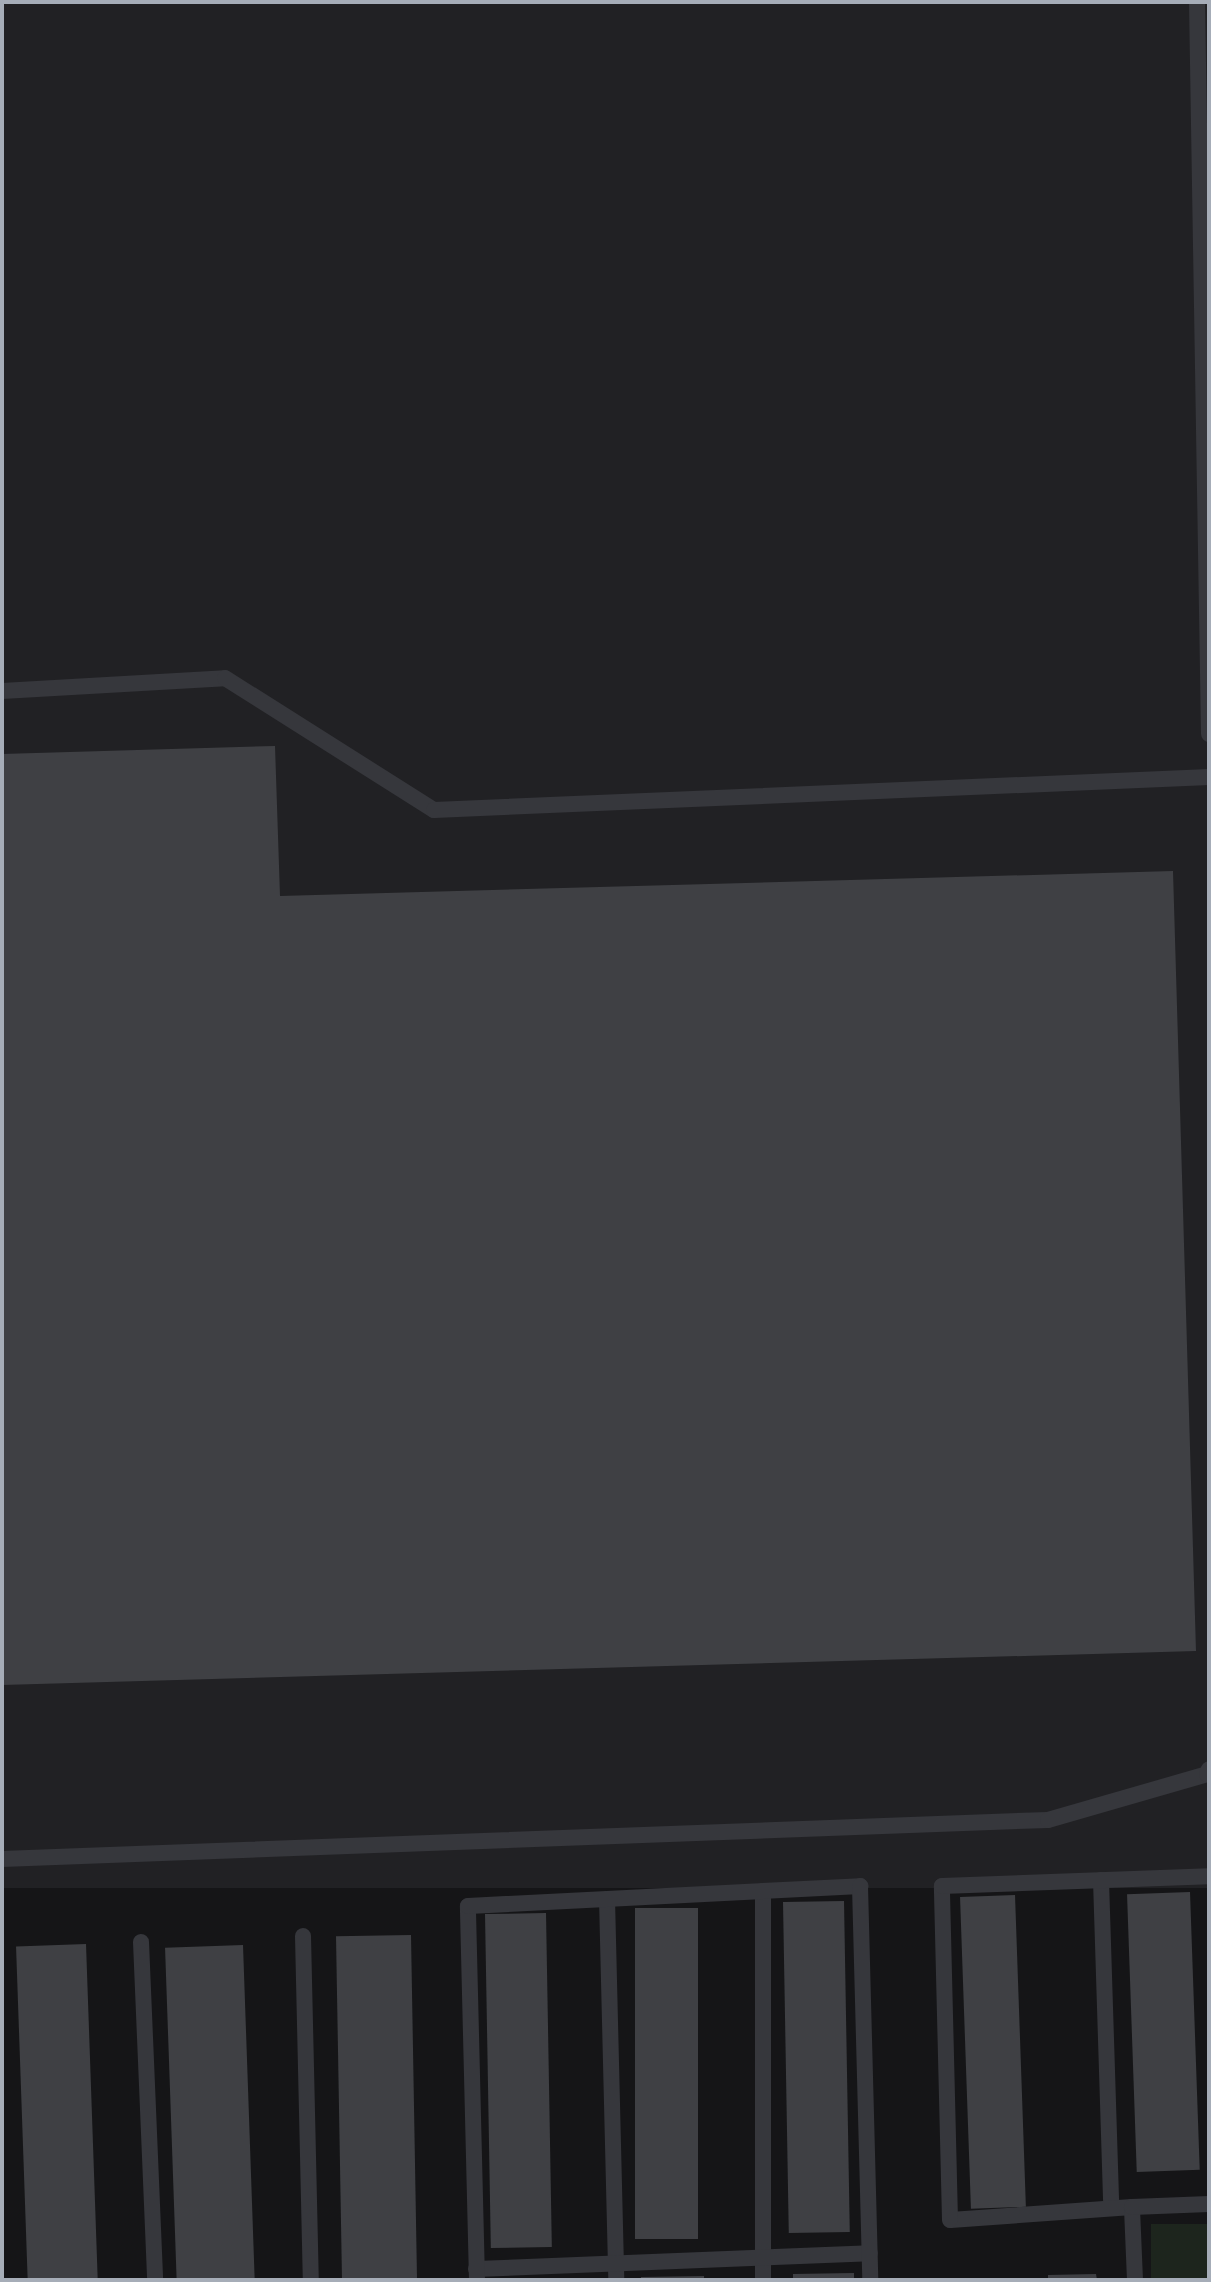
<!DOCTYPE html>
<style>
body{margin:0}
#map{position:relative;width:1211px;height:2282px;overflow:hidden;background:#151517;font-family:"Sofia Sans Condensed",sans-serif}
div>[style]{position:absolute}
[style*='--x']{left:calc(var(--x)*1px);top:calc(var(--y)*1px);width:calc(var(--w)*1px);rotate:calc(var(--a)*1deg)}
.built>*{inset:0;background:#212124;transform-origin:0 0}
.green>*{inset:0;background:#1d251d;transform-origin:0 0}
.building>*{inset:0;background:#3f4044;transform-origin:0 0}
.service>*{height:16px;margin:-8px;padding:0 8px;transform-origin:8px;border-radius:8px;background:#36373c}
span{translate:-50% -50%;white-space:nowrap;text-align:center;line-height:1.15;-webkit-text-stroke:7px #101012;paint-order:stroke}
.frame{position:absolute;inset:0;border:4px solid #a6adb8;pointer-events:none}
</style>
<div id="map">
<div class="built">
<i style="left:2px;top:2px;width:1207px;height:1886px"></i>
</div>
<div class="green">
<i style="left:1209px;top:2224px;width:56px;height:58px;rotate:90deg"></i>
</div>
<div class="building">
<i style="clip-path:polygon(275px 746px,280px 896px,1173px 871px,1196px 1651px,2px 1685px,2px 754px)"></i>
<i style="left:1190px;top:1892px;width:278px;height:63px;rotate:88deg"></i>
<i style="left:1015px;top:1895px;width:312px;height:55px;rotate:88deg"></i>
<i style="left:844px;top:1901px;width:331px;height:61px;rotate:89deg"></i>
<i style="left:635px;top:1908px;width:63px;height:331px"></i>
<i style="left:546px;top:1913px;width:334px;height:61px;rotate:89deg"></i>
<i style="left:411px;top:1935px;width:345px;height:75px;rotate:89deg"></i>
<i style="left:86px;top:1944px;width:336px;height:70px;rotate:88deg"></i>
<i style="left:243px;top:1945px;width:335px;height:78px;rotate:88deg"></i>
<i style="clip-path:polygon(854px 2273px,854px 2280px,793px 2280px,793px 2274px)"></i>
<i style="clip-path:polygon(1096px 2274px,1097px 2280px,1048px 2280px,1048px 2275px)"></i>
<i style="clip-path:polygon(704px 2276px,704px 2280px,641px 2280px,641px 2277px)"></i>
</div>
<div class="service">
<i style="--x:1197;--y:2;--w:732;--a:89.06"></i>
<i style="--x:2;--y:691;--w:223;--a:-3.3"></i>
<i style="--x:225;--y:678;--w:247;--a:32.3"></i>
<i style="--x:434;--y:810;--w:776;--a:-2.44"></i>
<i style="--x:2;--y:1859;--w:1047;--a:-2.14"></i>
<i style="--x:1048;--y:1820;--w:166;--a:-16.1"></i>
<i style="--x:1207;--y:1774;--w:5;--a:-68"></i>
<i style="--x:1101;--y:1880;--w:326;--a:88.2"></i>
<i style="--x:763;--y:1891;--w:389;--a:90"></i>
<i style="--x:607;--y:1899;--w:381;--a:88.6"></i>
<i style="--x:303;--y:1936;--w:344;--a:88.7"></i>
<i style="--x:141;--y:1942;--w:338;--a:87.6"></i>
<i style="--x:1132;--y:2207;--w:182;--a:175.9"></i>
<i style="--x:950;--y:2220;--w:334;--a:-91.4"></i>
<i style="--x:942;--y:1886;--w:267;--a:-2.1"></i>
<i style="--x:476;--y:2269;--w:394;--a:-2.3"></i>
<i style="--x:477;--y:2280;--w:374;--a:-91.4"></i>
<i style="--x:468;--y:1906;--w:393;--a:-2.9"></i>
<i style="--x:860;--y:1886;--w:394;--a:88.5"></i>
<i style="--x:1135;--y:2280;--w:73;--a:-92.4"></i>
<i style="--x:1132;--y:2207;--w:77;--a:-2.2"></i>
</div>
<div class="frame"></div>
</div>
